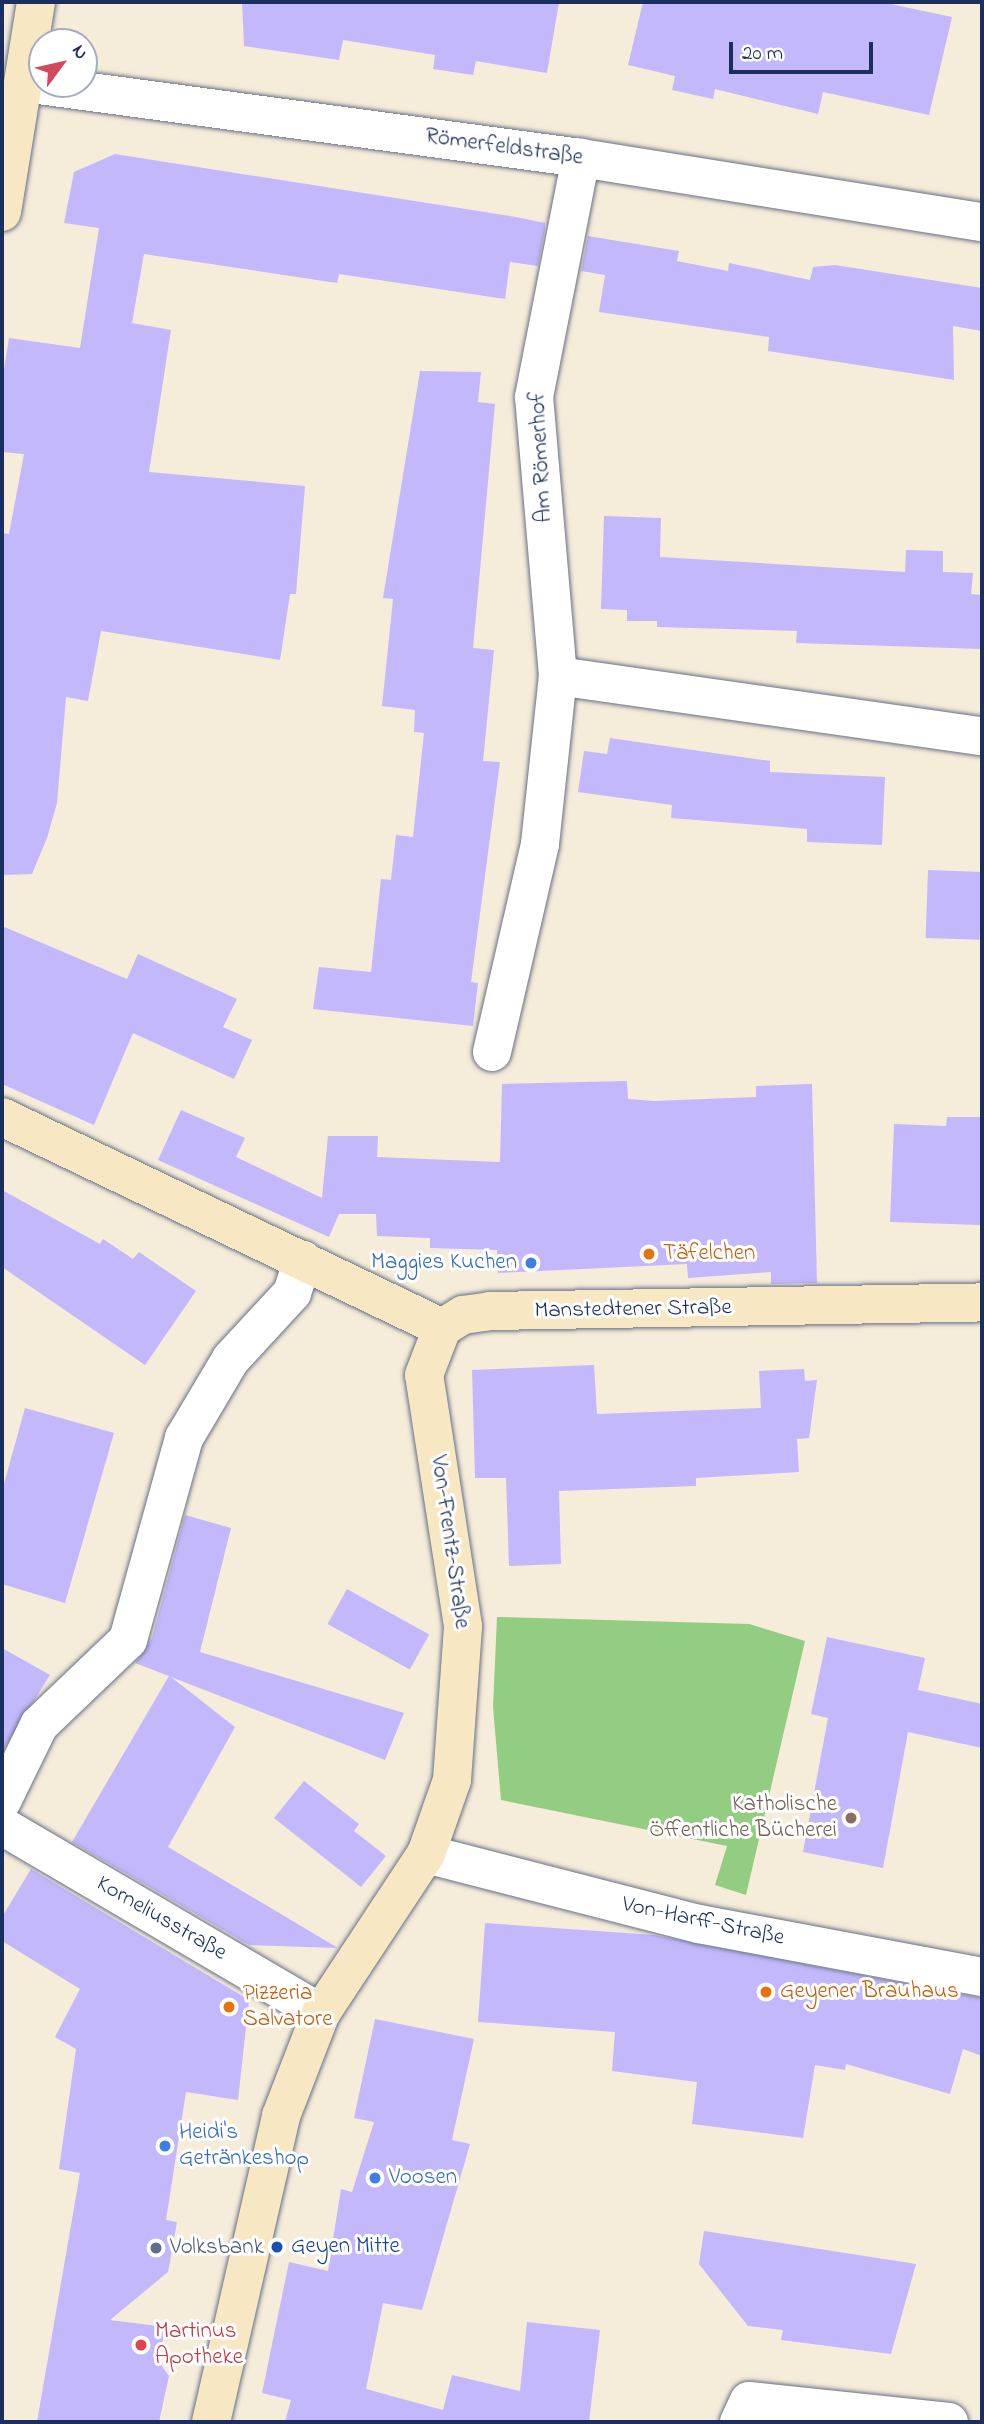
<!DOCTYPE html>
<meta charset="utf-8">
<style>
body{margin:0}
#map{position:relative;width:984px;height:2424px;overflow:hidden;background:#f5ecd9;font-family:"Indie Flower",sans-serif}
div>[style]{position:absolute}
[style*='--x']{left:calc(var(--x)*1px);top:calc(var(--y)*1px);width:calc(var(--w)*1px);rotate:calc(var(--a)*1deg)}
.green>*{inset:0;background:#93cd81}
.building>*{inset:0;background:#c3b8fb;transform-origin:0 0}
.roads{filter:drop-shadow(0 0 2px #677189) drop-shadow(0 0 2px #677189)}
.street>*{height:38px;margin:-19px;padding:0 19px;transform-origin:19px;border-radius:19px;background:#fff}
.secondary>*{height:38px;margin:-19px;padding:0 19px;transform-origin:19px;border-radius:19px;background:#f7e8c3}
.dots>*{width:19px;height:19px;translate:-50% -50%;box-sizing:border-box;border:4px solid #fff;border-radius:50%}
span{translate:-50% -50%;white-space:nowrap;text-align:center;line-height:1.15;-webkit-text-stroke:6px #fff;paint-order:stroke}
.street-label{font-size:23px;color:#1b2f5e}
.food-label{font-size:23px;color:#c56008}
.left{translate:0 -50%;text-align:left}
.shop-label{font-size:23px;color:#366cbe}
.right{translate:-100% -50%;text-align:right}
.education-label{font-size:23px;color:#785e54}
.transit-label{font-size:23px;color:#164399}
.service-label{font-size:23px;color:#4e5e75}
.health-label{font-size:23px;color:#be3a42}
.frame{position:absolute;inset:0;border:4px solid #1b2f5e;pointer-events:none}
.north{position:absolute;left:28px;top:28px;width:70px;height:70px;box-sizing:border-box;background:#fff;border:2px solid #a4acbf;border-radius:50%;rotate:57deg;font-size:19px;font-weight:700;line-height:28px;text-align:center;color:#1b2f5e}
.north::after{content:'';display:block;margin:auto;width:24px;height:32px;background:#d1495b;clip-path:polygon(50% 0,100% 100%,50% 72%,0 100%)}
.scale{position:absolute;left:729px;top:42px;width:144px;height:32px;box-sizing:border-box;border:4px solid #1b2f5e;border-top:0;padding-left:9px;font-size:21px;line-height:24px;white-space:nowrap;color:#1b2f5e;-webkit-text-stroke:5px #fff;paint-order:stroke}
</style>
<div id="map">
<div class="green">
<i style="clip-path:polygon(497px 1617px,749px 1624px,805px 1641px,746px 1895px,715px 1885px,727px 1846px,501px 1800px,493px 1707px)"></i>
</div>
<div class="building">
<i style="clip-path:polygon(242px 2px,559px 2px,547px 73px,476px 61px,473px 75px,433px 69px,435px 55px,343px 40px,339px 60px,244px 46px)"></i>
<i style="clip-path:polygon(643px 2px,881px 2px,952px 17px,929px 115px,823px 92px,818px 114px,715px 89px,713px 99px,672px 90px,675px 76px,628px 65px)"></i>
<i style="clip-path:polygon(115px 154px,516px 217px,545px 223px,545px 229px,538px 266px,510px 262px,505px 299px,339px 274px,337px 283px,144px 254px,132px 323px,171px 330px,149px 472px,305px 486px,296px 594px,290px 594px,280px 660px,101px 631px,88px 701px,66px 697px,57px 803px,47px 838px,32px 874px,2px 875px,2px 533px,9px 534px,24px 454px,2px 452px,2px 382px,9px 338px,80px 348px,99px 228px,64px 223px,74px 172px)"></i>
<i style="clip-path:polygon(588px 236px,679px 251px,677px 261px,728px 271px,729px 263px,810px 280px,813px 267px,835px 265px,982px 288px,982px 331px,953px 326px,954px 380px,768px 351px,769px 337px,599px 312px,605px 275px,581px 271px)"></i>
<i style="clip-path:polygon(420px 371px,481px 372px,478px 402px,495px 404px,473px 648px,494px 650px,483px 761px,500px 762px,471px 982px,478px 983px,473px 1026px,313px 1009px,319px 967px,371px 972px,381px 879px,391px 880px,396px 835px,413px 837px,424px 733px,414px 732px,415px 710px,382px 706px,393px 599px,383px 598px)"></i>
<i style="clip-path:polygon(604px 516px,661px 518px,660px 557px,905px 572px,906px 550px,943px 551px,943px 572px,973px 573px,971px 594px,982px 595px,982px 649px,796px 643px,797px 631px,657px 627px,657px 621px,627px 621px,627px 610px,601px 609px)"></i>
<i style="clip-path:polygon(610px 738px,770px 761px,770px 772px,885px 777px,882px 845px,807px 842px,807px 829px,671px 818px,672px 805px,578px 792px,584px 751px,607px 754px)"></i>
<i style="left:928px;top:870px;width:54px;height:68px;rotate:2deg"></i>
<i style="clip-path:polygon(2px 926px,127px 979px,138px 954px,237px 999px,223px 1027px,252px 1040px,234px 1079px,133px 1033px,94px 1125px,2px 1084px)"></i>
<i style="clip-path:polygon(627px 1081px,628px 1099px,654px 1101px,756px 1097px,756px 1086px,812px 1084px,817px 1283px,771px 1284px,771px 1272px,688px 1278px,687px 1264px,498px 1273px,497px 1250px,430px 1248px,430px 1238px,377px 1236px,376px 1214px,339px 1214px,329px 1237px,158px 1160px,181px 1110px,245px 1138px,236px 1157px,322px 1198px,328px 1136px,378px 1136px,377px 1157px,500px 1162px,502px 1084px)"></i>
<i style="clip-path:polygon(947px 1117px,982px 1117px,980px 1225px,890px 1222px,894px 1124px,946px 1126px)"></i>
<i style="clip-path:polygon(2px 1190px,100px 1244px,103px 1239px,133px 1259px,139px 1252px,196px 1291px,145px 1365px,2px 1267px)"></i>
<i style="clip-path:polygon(594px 1365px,597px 1414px,761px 1408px,759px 1371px,804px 1369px,805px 1381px,817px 1380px,809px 1438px,797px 1439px,799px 1472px,696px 1478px,696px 1486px,559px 1491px,561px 1564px,509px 1566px,506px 1478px,475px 1478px,472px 1370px)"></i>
<i style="clip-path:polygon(25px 1408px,114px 1433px,65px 1603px,2px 1584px,2px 1491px)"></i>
<i style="clip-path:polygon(185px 1515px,231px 1528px,200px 1652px,404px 1713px,385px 1760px,171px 1677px,235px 1727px,168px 1847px,338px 1948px,249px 1945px,72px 1842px,169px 1676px,135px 1663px,152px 1638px)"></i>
<i style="left:347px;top:1589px;width:94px;height:40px;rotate:29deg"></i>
<i style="clip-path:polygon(827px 1637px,925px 1658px,918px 1690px,982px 1704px,982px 1748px,908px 1732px,883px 1868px,803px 1852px,828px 1718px,811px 1714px)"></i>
<i style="clip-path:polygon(2px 1648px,50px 1675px,2px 1752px)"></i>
<i style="clip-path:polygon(304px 1781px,359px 1824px,354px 1831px,386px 1856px,361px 1887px,274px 1818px)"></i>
<i style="clip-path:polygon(31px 1869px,249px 2000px,238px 2100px,186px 2092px,166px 2220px,177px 2222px,168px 2272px,110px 2320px,165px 2327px,159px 2362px,169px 2376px,159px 2422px,37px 2422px,80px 2173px,59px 2169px,76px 2049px,55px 2037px,80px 1989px,2px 1941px,2px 1917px)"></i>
<i style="clip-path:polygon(485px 1923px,654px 1935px,982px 1998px,982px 2056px,963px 2049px,950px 2094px,846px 2064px,845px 2070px,815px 2065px,803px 2138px,692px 2124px,697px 2082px,612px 2071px,615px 2032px,478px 2022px)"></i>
<i style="clip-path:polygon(375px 2019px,474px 2039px,452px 2140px,470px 2144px,422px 2310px,383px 2303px,366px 2389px,443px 2410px,452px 2375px,520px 2391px,527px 2322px,600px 2330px,589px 2422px,285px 2422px,291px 2400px,262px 2393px,289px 2262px,328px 2271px,341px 2189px,352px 2192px,374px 2122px,354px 2118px)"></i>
<i style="clip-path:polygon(704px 2231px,916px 2264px,891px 2354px,781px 2340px,783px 2330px,748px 2326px,699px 2264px)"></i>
</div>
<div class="roads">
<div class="street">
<i style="--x:24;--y:83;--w:562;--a:7.67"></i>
<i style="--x:581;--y:158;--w:406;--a:9.1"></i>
<i style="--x:558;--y:676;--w:428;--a:8.1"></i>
<i style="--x:492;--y:1052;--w:213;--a:-77"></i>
<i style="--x:540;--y:844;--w:169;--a:-83.9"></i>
<i style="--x:558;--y:676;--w:280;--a:-94.9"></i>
<i style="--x:534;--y:397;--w:244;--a:-78.9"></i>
<i style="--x:2;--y:1801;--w:85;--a:-64"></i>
<i style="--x:39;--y:1725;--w:123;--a:-43.7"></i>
<i style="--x:128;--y:1640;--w:210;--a:-74.5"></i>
<i style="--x:184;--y:1438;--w:92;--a:-59.3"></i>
<i style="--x:231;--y:1359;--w:90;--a:-47.3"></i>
<i style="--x:292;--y:1293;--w:35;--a:-72"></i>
<i style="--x:2;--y:1826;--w:370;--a:30.4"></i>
<i style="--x:426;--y:1854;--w:282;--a:14.4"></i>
<i style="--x:699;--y:1924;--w:288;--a:10.6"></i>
<i style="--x:739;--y:2422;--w:23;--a:-65"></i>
<i style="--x:749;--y:2401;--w:201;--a:6"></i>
</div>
<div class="secondary">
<i style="--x:2;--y:212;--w:213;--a:-80.8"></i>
<i style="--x:2;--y:1117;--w:488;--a:25.6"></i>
<i style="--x:211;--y:2422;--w:314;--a:-77.1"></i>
<i style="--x:281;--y:2116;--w:110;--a:-68.8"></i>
<i style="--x:321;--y:2013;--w:191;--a:-56.6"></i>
<i style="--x:426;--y:1854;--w:78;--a:-70.6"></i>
<i style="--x:452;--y:1780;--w:154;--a:-85.9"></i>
<i style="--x:463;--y:1626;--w:254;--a:-98.8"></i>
<i style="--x:424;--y:1375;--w:50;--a:-69"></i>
<i style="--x:442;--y:1328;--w:25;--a:-32"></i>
<i style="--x:463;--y:1315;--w:27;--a:-8"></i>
<i style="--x:490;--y:1311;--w:492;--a:-1"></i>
</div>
</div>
<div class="dots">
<i style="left:649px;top:1254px;background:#e8710a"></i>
<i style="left:531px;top:1263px;background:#3f7fe0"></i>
<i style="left:851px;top:1818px;background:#8d6e63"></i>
<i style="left:766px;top:1992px;background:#e8710a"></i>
<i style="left:229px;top:2007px;background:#e8710a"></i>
<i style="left:165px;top:2146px;background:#3f7fe0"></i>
<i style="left:375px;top:2178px;background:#3f7fe0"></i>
<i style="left:277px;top:2247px;background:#1a4fb4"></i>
<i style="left:156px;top:2248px;background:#5c6f8a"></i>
<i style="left:141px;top:2345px;background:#e0444e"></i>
</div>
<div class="street-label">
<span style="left:504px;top:148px;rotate:8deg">Römerfeldstraße</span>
<span style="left:542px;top:457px;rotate:-93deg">Am Römerhof</span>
<span style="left:633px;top:1310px;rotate:-1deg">Manstedtener Straße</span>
<span style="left:449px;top:1542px;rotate:82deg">Von-Frentz-Straße</span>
<span style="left:161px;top:1919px;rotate:30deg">Korneliusstraße</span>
<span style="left:703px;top:1922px;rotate:12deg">Von-Harff-Straße</span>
</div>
<div class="food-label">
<span class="left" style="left:663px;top:1254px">Täfelchen</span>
<span class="left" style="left:780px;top:1992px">Geyener Brauhaus</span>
<span class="left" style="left:243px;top:2007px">Pizzeria<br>Salvatore</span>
</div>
<div class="shop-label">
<span class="right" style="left:517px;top:1263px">Maggies Kuchen</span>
<span class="left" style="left:179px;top:2146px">Heidi's<br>Getränkeshop</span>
<span class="left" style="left:389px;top:2178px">Voosen</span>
</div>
<div class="education-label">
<span class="right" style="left:837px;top:1818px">Katholische<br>Öffentliche Bücherei</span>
</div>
<div class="transit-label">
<span class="left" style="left:291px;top:2247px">Geyen Mitte</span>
</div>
<div class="service-label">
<span class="left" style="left:170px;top:2248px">Volksbank</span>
</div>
<div class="health-label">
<span class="left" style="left:155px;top:2345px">Martinus<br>Apotheke</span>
</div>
<div class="frame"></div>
<div class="north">N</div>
<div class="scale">20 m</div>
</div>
